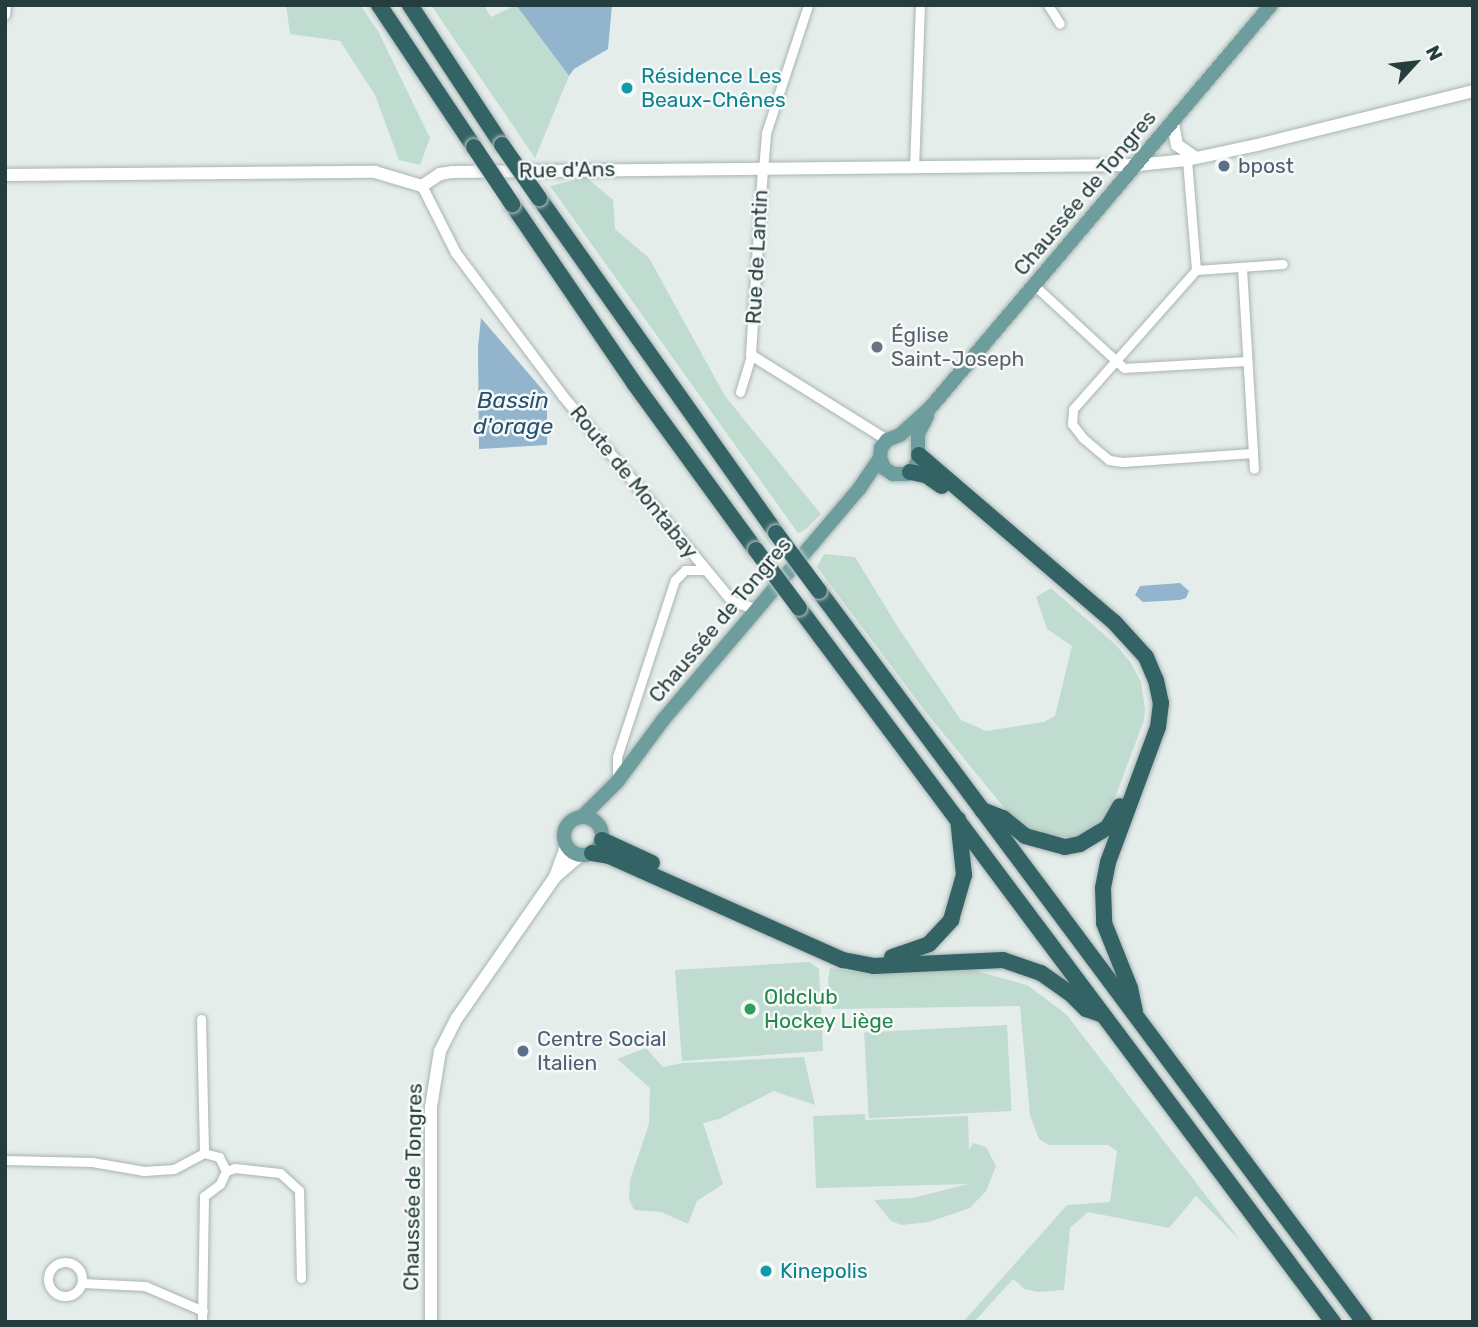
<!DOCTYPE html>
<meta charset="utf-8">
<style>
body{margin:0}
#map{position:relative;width:1478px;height:1327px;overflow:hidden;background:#e5edeb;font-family:Rubik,sans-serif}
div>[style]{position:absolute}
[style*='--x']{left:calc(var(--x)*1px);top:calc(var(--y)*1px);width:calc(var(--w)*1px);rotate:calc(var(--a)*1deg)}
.green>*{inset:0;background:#c0dbcf;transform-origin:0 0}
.water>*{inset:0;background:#92b4cc}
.roads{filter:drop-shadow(0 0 2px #a8b5b3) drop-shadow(0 0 2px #a8b5b3)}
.minor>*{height:9px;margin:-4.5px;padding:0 4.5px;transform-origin:4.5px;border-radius:4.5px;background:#fff}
.minor>.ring{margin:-4.5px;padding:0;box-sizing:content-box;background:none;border:9px solid #fff;border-radius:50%}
.tertiary>*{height:10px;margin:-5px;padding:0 5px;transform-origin:5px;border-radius:5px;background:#fff}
.secondary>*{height:12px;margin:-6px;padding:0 6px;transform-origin:6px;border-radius:6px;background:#fff}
.primary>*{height:14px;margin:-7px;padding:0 7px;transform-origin:7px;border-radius:7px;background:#6e9d9e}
.primary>.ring{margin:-7px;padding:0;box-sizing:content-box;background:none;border:14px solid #6e9d9e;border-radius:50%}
.motorway>*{height:16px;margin:-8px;padding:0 8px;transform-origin:8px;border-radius:8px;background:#346366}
.bridges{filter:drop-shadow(0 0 2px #c2c9c9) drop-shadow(0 0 2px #c2c9c9)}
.motorway-bridge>*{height:16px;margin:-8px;padding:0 8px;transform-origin:8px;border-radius:8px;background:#346366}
.dots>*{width:19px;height:19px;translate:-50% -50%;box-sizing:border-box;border:4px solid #f5f9f8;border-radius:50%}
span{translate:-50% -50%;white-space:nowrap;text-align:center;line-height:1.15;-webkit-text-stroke:5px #f5f9f8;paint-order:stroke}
.culture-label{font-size:21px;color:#0d838f}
.left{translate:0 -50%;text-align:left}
.service-label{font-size:21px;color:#4e5e75}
.street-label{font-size:21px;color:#263d3d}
.worship-label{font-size:21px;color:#5b616d}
.leisure-label{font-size:21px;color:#27864d}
.water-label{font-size:23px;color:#255173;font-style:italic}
.frame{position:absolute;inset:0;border:7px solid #263d3d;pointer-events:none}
.north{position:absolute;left:1380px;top:28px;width:70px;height:70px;-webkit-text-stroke:5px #f5f9f8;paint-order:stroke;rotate:63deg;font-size:19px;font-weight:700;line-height:28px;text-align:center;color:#263d3d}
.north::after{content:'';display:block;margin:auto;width:24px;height:32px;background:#263d3d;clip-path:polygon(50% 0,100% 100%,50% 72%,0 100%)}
</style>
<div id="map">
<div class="green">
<i style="clip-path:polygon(286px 5px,360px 5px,378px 31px,430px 138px,420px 165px,399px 160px,375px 95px,340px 41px,290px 34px)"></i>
<i style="clip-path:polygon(431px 5px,484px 5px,491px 17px,516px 5px,569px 76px,535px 158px)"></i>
<i style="clip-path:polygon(586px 177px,613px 200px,615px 229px,649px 258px,725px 396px,821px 514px,805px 530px,798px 533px,550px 186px)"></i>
<i style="clip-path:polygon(824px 554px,855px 557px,899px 629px,961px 720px,986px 731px,1044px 722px,1055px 716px,1072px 646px,1047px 629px,1036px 597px,1051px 588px,1116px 645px,1131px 663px,1141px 682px,1145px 709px,1144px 720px,1107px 819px,1076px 838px,1025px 833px,925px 711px,817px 567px)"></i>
<i style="clip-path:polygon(810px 962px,819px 969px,823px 1051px,682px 1061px,675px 970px)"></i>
<i style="clip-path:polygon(830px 968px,876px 975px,882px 971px,969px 969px,1027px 985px,1066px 1014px,1241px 1241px,1196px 1196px,1169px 1228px,1088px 1212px,1070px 1228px,1064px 1290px,1038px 1292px,1025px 1289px,1013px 1279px,974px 1322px,963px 1322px,1067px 1205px,1110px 1202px,1117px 1151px,1108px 1145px,1049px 1145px,1039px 1139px,1030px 1115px,1020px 1006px,832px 1009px,828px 981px)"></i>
<i style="left:1007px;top:1025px;width:86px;height:143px;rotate:87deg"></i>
<i style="clip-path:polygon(646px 1048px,663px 1067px,683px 1063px,804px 1057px,815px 1105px,774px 1091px,719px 1119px,703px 1123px,723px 1184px,697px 1201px,688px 1224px,661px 1212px,634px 1210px,629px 1199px,630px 1180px,649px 1124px,650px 1088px,617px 1059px)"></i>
<i style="clip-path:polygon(865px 1114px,865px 1120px,968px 1116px,969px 1150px,973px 1143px,986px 1147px,996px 1166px,986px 1191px,970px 1208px,929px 1222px,902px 1225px,891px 1221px,874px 1200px,913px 1198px,968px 1184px,816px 1188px,813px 1116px)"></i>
</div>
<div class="water">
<i style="clip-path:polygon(516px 5px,612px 5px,608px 49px,574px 69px,569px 76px)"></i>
<i style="clip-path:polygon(481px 318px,547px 395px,547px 445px,479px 449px,478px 347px)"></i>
<i style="clip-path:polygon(1180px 583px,1189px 591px,1186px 598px,1180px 600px,1143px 602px,1135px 595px,1140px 586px)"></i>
</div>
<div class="roads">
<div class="minor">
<i style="--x:1048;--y:5;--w:22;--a:58"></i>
<i style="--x:1187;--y:160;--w:110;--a:85.3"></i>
<i style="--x:914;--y:168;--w:163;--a:-87.9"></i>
<i style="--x:763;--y:169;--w:36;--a:-85"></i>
<i style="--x:766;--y:133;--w:135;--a:-71.8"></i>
<i style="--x:1242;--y:268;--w:201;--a:86.6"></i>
<i style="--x:1034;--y:285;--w:122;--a:42.7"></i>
<i style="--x:1124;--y:368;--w:123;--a:-3.3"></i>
<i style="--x:740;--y:392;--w:39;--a:-73"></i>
<i style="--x:1253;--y:453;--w:131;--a:176.1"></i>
<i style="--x:1122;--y:462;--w:13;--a:-171"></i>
<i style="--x:1109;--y:460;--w:34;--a:-140"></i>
<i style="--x:1083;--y:438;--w:18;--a:-128"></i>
<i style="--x:1072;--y:424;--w:15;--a:-86"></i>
<i style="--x:1073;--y:409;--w:186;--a:-48.5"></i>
<i style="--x:1196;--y:270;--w:87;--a:-3.9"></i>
<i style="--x:617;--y:781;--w:24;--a:-90"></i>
<i style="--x:617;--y:757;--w:186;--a:-71.9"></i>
<i style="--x:675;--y:580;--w:14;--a:-45"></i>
<i style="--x:685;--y:570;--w:21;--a:0"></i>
<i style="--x:201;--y:1019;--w:134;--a:88.7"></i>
<i style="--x:5;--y:1160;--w:87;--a:1.3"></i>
<i style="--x:92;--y:1162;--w:53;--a:9.8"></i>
<i style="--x:144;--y:1171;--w:30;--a:-4"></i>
<i style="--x:174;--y:1169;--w:34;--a:-28"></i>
<i style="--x:204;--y:1153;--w:16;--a:15"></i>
<i style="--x:219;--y:1157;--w:16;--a:63"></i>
<i style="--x:226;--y:1171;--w:14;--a:115"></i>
<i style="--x:220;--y:1184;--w:20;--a:143"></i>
<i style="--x:204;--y:1196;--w:126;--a:90.9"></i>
<i style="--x:226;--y:1171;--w:9;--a:-18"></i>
<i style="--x:235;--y:1168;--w:45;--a:6.3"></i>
<i style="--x:280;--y:1173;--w:25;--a:42"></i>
<i style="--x:299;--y:1190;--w:88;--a:88.7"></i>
<i class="ring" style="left:48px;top:1262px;width:25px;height:25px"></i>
<i style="--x:82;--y:1283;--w:63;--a:2.7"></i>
<i style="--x:145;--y:1286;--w:63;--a:23.3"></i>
</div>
<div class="tertiary">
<i style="--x:5;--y:15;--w:10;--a:-84"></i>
<i style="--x:763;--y:169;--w:186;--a:93.7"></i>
<i style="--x:751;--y:355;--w:160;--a:32"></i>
<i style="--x:422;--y:186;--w:75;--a:63.1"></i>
<i style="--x:456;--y:253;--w:179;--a:53.2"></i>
<i style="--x:563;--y:396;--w:267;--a:50.5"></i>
<i style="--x:733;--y:602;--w:24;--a:17"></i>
</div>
<div class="secondary">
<i style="--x:1173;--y:123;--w:22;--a:80"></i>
<i style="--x:1177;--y:145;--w:23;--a:34"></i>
<i style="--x:5;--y:175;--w:370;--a:-0.5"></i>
<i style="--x:375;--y:172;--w:49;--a:16.6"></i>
<i style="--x:422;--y:186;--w:22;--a:-34"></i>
<i style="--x:440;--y:174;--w:12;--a:-9"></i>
<i style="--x:452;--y:172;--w:685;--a:-0.59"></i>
<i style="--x:1137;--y:165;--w:50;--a:-5.7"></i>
<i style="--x:1187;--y:160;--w:72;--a:-12.1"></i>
<i style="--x:1257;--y:145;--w:223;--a:-14"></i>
<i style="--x:555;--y:877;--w:33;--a:-70"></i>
<i style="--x:431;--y:1322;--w:215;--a:-90"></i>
<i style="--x:431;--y:1107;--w:57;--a:-80.9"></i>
<i style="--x:440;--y:1051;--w:37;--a:-63"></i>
<i style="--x:457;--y:1018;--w:172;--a:-55.2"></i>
<i style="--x:555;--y:877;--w:33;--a:-41"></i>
</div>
<div class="primary">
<i style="--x:880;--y:458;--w:11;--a:68"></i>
<i style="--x:884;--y:468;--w:11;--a:34"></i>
<i style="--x:893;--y:474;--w:14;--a:0"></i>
<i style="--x:907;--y:474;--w:9;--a:-36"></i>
<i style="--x:914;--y:469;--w:10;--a:-66"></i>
<i style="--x:918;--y:460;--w:26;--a:-90"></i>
<i style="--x:918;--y:434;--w:20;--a:-63"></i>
<i class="ring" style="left:564px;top:817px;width:24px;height:24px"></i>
<i style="--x:582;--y:817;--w:49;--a:-45"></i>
<i style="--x:617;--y:782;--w:77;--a:-53.4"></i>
<i style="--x:663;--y:720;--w:303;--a:-49.7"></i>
<i style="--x:859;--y:489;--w:37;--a:-56"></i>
<i style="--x:880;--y:458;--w:10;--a:-84"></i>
<i style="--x:881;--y:448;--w:10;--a:-53"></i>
<i style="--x:887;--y:440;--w:14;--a:-21"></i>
<i style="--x:900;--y:435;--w:40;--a:-42"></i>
<i style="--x:930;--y:408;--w:528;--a:-49.76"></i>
</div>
<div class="motorway">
<i style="--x:379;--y:5;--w:171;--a:56.2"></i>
<i style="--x:410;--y:5;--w:168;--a:56.7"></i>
<i style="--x:539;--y:198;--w:410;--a:54.7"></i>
<i style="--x:512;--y:204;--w:217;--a:55.7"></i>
<i style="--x:634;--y:383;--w:207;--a:53.9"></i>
<i style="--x:919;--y:455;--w:257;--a:40.6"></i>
<i style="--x:1114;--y:622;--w:47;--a:47.6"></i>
<i style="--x:1146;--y:657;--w:25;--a:67"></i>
<i style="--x:1156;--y:680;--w:24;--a:78"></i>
<i style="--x:1161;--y:703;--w:24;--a:97"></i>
<i style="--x:1158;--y:727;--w:144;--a:110.3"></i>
<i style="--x:1108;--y:862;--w:26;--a:101"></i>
<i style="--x:1103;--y:888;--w:35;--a:88"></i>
<i style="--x:1104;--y:923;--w:70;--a:68.2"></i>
<i style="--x:1130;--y:988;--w:24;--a:78"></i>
<i style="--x:910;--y:472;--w:16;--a:11"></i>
<i style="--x:926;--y:475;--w:19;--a:35"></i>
<i style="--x:819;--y:591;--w:912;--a:53.29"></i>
<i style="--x:799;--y:608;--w:892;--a:53.21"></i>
<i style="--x:982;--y:810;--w:22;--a:21"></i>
<i style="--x:1003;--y:818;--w:28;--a:39"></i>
<i style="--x:1025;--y:836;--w:41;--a:15.4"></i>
<i style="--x:1065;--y:847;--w:15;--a:-11"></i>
<i style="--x:1080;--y:844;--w:33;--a:-31"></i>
<i style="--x:1108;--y:827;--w:24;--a:-60"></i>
<i style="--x:602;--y:840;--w:55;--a:24.7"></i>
<i style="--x:592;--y:853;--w:17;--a:10"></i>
<i style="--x:609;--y:856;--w:256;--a:24"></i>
<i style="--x:843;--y:960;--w:32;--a:11"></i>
<i style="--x:874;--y:966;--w:129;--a:-2.7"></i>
<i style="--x:1003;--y:960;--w:40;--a:18.9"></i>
<i style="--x:1041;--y:973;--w:35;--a:35"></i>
<i style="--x:1070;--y:993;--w:23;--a:45"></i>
<i style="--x:1086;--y:1009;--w:18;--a:19"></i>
<i style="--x:892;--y:957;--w:39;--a:-19"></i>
<i style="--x:929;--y:944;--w:33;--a:-47"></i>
<i style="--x:951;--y:920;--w:47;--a:-73.9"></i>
<i style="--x:964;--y:875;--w:56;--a:-96.1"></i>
</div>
</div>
<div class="bridges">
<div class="motorway-bridge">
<i style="--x:502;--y:145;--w:65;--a:55.1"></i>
<i style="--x:474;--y:147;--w:69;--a:56.3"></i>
<i style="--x:776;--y:533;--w:72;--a:53.4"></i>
<i style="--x:756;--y:550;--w:72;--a:53.4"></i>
</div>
</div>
<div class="dots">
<i style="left:627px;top:88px;background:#0f9aa8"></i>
<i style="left:1224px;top:166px;background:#5c6f8a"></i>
<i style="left:877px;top:347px;background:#6b7280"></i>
<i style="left:750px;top:1009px;background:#2e9e5b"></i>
<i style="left:523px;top:1051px;background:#5c6f8a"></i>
<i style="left:766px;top:1271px;background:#0f9aa8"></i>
</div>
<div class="culture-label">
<span class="left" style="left:641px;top:88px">Résidence Les<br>Beaux-Chênes</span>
<span class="left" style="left:780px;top:1271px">Kinepolis</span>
</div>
<div class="service-label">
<span class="left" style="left:1238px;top:166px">bpost</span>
<span class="left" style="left:537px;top:1051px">Centre Social<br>Italien</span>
</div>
<div class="street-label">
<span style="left:567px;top:170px;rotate:-1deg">Rue d'Ans</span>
<span style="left:1085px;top:193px;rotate:-50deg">Chaussée de Tongres</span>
<span style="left:757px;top:257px;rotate:-87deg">Rue de Lantin</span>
<span style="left:634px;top:482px;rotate:51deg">Route de Montabay</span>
<span style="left:720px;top:620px;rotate:-50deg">Chaussée de Tongres</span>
<span style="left:413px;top:1187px;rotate:-89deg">Chaussée de Tongres</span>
</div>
<div class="worship-label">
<span class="left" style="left:891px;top:347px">Église<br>Saint-Joseph</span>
</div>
<div class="leisure-label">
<span class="left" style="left:764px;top:1009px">Oldclub<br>Hockey Liège</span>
</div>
<div class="water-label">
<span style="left:513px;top:413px">Bassin<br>d'orage</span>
</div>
<div class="frame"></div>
<div class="north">N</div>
</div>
